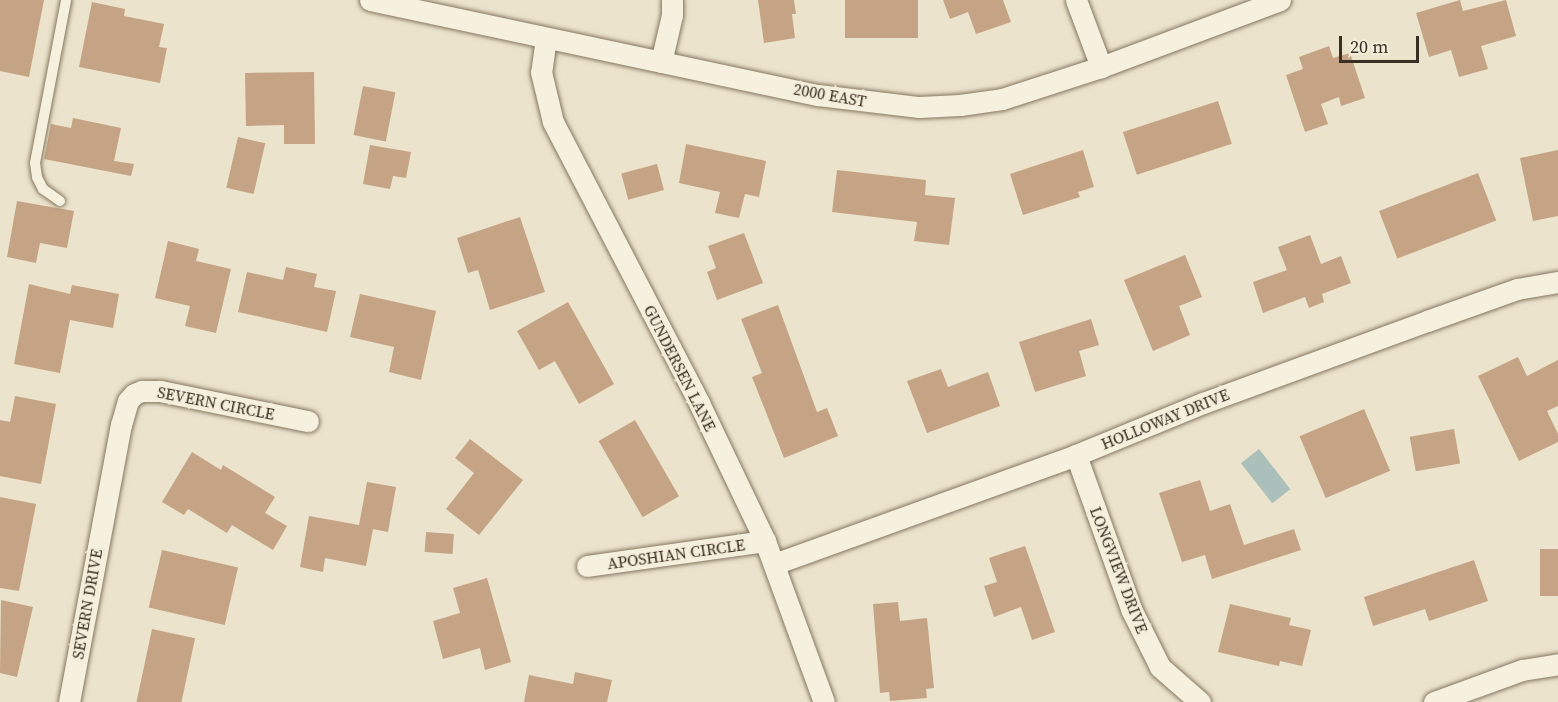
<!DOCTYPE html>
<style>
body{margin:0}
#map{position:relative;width:1558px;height:702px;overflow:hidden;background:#ebe3cb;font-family:"Source Serif 4",serif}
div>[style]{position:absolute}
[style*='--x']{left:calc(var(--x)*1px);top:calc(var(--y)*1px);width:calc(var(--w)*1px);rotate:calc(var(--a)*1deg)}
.water>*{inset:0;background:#abc0bb;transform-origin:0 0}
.building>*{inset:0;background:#c5a485;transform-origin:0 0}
.roads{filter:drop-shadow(0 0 2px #867761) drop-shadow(0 0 2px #867761)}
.service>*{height:10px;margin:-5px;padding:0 5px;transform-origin:5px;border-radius:5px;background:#f6f0de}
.minor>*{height:21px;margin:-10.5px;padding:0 10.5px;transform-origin:10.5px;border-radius:10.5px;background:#f6f0de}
span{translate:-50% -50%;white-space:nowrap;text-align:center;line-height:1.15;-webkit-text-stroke:4.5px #f3edda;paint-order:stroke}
.street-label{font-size:16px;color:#392f23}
.scale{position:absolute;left:1339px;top:36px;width:80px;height:27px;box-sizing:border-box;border:3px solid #392f23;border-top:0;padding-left:8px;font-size:18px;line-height:21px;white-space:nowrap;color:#392f23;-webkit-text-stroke:4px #f3edda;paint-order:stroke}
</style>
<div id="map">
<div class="water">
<i style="left:1259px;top:449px;width:51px;height:23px;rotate:52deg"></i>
</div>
<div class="building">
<i style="clip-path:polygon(0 0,44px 0,29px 77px,0 71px)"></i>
<i style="clip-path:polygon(758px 0,794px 0,796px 14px,792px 14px,795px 38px,764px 43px)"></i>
<i style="left:845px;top:0;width:73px;height:38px"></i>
<i style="clip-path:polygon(943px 0,1003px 0,1011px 22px,976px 34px,968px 12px,950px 19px)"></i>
<i style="clip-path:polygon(1460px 0,1463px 11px,1506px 0,1516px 36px,1481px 46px,1488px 69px,1459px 77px,1451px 50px,1429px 57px,1416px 13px)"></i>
<i style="clip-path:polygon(92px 2px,125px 9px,124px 16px,164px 24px,159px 47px,167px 48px,160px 83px,79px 67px)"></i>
<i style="clip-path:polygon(1329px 46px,1333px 58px,1350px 53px,1365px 98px,1341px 106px,1339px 97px,1321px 104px,1328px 124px,1305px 132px,1286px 75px,1303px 69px,1299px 57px)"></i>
<i style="clip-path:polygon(314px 72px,315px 144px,284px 144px,284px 125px,246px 126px,245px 73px)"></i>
<i style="left:363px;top:86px;width:33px;height:50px;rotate:11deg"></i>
<i style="left:1218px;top:101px;width:45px;height:100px;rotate:72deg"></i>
<i style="clip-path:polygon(73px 118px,121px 128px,114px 161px,134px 164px,131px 176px,44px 159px,51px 124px,71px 128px)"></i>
<i style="left:238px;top:137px;width:28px;height:52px;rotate:13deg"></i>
<i style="clip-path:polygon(686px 144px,766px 161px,759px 197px,745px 194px,739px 218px,715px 213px,720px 192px,679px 183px)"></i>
<i style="clip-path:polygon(370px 145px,411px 152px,406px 178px,393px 176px,390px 189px,363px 184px)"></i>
<i style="clip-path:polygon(1083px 150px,1094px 187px,1078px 192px,1080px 197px,1023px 215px,1010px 174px)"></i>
<i style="clip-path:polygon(1558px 150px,1558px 216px,1533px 221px,1520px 158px)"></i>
<i style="left:657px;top:164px;width:27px;height:37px;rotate:75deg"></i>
<i style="clip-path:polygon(837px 170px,926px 180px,925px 195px,955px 198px,949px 245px,914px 241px,917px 222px,832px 212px)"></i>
<i style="left:1478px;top:173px;width:51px;height:106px;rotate:69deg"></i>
<i style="clip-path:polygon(17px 201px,74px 211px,67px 248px,40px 243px,36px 263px,7px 257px)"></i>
<i style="clip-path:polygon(520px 217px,545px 292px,490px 310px,478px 270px,468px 273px,457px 238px)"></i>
<i style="clip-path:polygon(744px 233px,763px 283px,717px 300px,707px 272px,716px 268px,708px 246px)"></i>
<i style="clip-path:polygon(1310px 235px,1321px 264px,1341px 256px,1351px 283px,1322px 294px,1324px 302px,1309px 308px,1305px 297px,1263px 313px,1253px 282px,1287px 270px,1278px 247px)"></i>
<i style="clip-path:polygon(168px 241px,199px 249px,196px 261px,231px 269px,216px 333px,185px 326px,190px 306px,155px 298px)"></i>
<i style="clip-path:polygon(1185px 255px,1202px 297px,1179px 306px,1190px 335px,1153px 351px,1124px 280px)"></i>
<i style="clip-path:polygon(286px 267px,317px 274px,314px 287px,336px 291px,327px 332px,238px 312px,247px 272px,283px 280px)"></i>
<i style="clip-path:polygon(29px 284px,70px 294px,72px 285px,119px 294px,113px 328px,70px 320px,60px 373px,14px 364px)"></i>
<i style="clip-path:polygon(360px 294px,436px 311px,421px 380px,389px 372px,394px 347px,350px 337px)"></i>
<i style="clip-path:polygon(568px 302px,614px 384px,579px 404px,555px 361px,539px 370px,517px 331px)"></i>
<i style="clip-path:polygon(778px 305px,817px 412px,827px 408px,838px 436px,784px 458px,752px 377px,762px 373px,741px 319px)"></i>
<i style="clip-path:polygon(1091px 319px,1099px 345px,1079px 351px,1086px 376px,1035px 392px,1019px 342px)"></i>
<i style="clip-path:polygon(1518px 357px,1527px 376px,1558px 360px,1558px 406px,1547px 411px,1558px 434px,1558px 442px,1519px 461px,1478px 376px)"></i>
<i style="clip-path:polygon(941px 369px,948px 387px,988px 372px,1000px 406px,927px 433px,907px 381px)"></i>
<i style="clip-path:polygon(15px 396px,56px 404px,41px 484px,0 476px,0 420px,10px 422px)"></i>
<i style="left:1364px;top:409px;width:67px;height:70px;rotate:67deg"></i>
<i style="left:635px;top:420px;width:88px;height:42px;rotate:60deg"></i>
<i style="left:1454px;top:429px;width:35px;height:45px;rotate:80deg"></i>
<i style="clip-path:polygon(470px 439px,523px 480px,479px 535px,446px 509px,474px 473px,455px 458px)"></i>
<i style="clip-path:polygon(192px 452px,221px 470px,223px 465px,275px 497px,265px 513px,287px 526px,273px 550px,232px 525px,227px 533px,188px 509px,184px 515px,162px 502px)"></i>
<i style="clip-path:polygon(1200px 480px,1210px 511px,1230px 504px,1244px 545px,1294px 529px,1301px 550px,1212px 579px,1205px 555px,1182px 562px,1159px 493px)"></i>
<i style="clip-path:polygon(367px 482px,396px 487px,388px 532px,373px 529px,366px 566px,325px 558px,323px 572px,300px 567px,309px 516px,359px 525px)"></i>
<i style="clip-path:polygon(0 497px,36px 504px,19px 591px,0 588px)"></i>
<i style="left:426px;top:532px;width:28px;height:20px;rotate:4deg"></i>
<i style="clip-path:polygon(1025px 546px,1055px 632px,1032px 640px,1021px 607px,994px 617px,984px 586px,997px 582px,989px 558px)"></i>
<i style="left:1558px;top:549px;width:47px;height:18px;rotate:90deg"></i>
<i style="left:162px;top:550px;width:78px;height:59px;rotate:13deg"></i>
<i style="clip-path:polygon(1474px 560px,1488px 601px,1429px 621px,1425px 609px,1373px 626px,1364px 597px)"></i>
<i style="clip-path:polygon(487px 578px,511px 662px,485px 670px,480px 648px,443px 659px,433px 621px,460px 613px,453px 588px)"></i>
<i style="clip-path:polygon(1px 600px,33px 607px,17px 677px,0 673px)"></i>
<i style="clip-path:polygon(898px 602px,900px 621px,927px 618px,934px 688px,926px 689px,927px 698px,890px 701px,889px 692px,880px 693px,873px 604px)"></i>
<i style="clip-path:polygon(1230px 604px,1291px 618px,1289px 625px,1311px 630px,1302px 666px,1280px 661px,1279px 666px,1218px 652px)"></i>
<i style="left:152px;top:629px;width:44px;height:75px;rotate:12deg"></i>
<i style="clip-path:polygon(575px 672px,612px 680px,607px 702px,524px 702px,529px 675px,573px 684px)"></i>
</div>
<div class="roads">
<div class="service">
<i style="--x:60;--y:201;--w:21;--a:-145"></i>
<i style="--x:43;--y:189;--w:13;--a:-117"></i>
<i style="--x:37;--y:177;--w:14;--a:-98"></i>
<i style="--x:35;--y:163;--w:166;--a:-79.2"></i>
</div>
<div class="minor">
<i style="--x:370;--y:0;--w:458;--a:12"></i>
<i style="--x:818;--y:95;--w:102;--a:6.8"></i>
<i style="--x:919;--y:107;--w:41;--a:-2.8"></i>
<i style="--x:960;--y:105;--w:42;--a:-8.1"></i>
<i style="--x:1002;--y:99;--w:104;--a:-17.9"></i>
<i style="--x:1101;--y:67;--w:191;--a:-20.5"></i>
<i style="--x:1076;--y:0;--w:72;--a:69.5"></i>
<i style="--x:546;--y:38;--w:34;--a:98"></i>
<i style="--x:541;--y:72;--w:51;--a:76.5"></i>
<i style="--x:553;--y:122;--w:317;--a:62.5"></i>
<i style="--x:699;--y:403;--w:153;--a:64.4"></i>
<i style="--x:765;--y:541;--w:171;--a:69.9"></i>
<i style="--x:661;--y:62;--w:48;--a:-76.8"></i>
<i style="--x:672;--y:15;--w:15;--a:-90"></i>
<i style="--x:1076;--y:455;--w:164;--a:70.3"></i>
<i style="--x:1131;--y:609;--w:65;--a:63.4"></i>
<i style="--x:1160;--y:667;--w:53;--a:41.2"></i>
<i style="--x:774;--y:564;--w:321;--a:-19.8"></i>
<i style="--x:1076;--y:455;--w:137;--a:-22.3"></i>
<i style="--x:1203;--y:403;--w:239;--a:-20.1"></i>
<i style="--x:1427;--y:321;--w:96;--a:-19.6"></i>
<i style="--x:1517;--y:289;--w:42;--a:-9.7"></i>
<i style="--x:587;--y:566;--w:180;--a:-8"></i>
<i style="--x:69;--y:702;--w:282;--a:-79.4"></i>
<i style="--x:121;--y:425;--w:25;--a:-74"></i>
<i style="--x:128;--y:401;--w:9;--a:-49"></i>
<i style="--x:134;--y:394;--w:9;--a:-21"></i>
<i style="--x:142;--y:391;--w:18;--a:0"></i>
<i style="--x:160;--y:391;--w:151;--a:11.5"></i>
<i style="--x:1434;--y:702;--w:94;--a:-20"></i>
<i style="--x:1522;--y:670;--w:36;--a:-9"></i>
</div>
</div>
<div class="street-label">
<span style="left:830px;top:95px;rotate:10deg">2000 EAST</span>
<span style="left:680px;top:368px;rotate:63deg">GUNDERSEN LANE</span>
<span style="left:216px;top:403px;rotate:11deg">SEVERN CIRCLE</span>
<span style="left:1165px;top:419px;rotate:-22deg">HOLLOWAY DRIVE</span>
<span style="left:676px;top:554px;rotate:-8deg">APOSHIAN CIRCLE</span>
<span style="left:1119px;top:570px;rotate:69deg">LONGVIEW DRIVE</span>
<span style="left:87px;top:604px;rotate:-80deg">SEVERN DRIVE</span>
</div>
<div class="scale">20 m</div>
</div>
